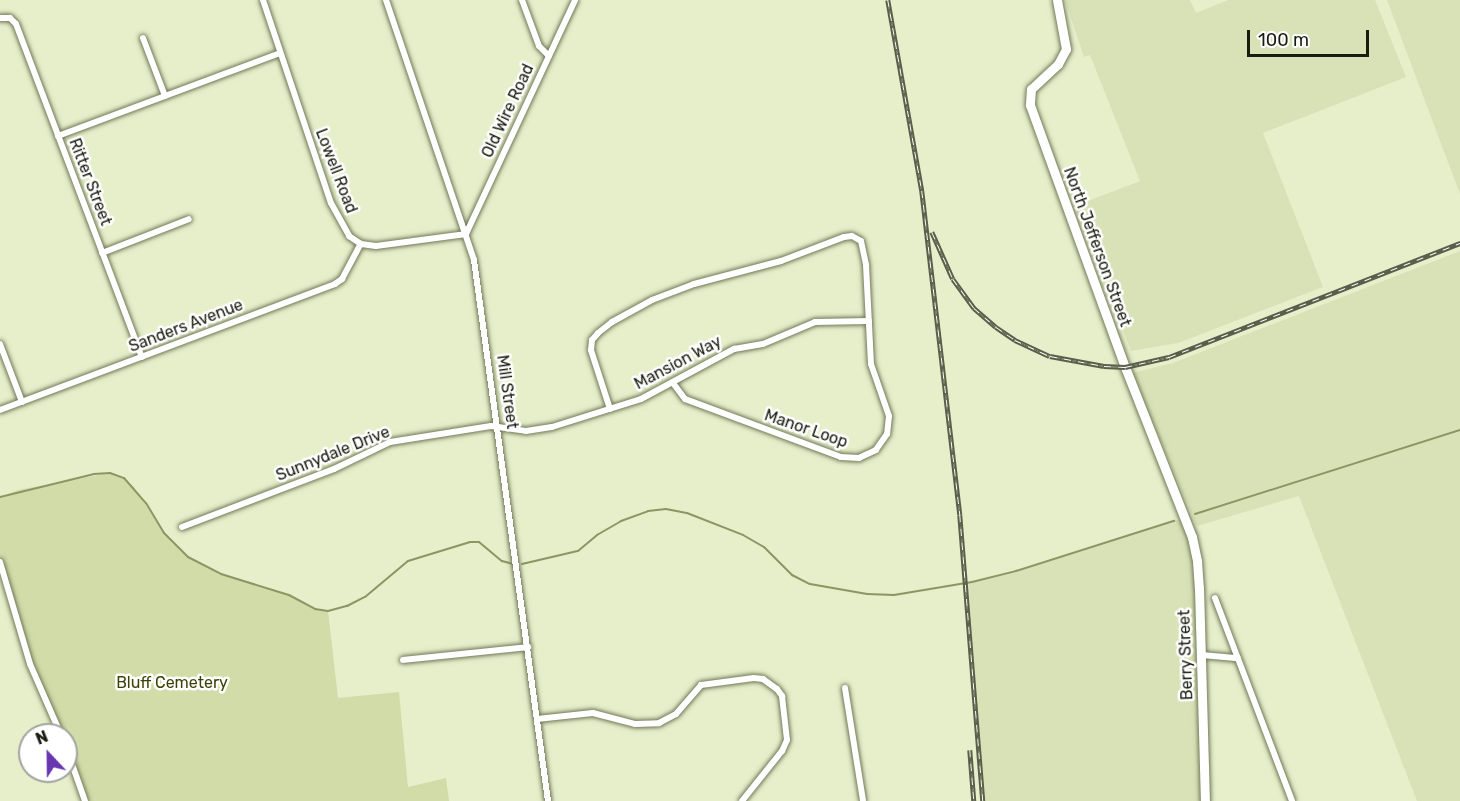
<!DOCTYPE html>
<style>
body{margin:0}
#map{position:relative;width:1460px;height:801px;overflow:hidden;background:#e6eeca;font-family:Rubik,sans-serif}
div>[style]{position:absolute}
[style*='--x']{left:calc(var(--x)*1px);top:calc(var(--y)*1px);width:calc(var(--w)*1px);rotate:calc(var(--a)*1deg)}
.built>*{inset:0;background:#d9e2b7}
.green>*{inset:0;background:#d1dca9}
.stream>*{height:2px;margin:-1px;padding:0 1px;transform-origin:1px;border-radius:1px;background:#8c9664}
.roads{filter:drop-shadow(0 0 2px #727958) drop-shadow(0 0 2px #727958)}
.street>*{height:6px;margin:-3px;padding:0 3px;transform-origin:3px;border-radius:3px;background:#fff}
.secondary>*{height:9px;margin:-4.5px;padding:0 4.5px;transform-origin:4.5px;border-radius:4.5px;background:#fff}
.rail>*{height:4.5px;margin-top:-2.25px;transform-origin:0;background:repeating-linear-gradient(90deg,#fff 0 7px,#5a5e4a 0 14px);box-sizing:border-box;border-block:2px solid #5a5e4a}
span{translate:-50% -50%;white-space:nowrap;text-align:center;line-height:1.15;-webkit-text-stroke:5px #fff;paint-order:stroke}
.street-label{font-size:16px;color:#191c0f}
.park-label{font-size:16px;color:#3b4306}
.north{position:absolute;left:18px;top:723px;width:60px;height:60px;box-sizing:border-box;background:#fff;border:2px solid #a3a49f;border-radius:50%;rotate:338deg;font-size:16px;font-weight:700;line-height:24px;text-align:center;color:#191c0f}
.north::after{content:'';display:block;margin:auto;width:21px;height:27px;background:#6836ae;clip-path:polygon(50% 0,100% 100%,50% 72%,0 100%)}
.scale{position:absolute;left:1247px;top:30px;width:122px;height:27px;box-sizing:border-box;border:3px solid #191c0f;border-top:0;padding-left:8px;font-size:18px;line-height:21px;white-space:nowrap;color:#191c0f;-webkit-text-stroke:4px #fff;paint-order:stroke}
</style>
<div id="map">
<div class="built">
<i style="clip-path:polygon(1065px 0,1190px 0,1196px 13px,1228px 0,1375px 0,1406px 77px,1263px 133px,1323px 287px,1178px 343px,1131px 351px,1075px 206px,1140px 181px,1090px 55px,1084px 57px)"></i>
<i style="clip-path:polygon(1387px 0,1460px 0,1460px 194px)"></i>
<i style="clip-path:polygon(1460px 251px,1460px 801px,1417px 801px,1299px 496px,1197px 526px,1132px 373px,1173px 363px)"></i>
<i style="clip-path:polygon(1184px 518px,1197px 561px,1205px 801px,984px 801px,965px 583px,1016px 571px)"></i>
</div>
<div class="green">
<i style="clip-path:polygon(110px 473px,124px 478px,134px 487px,164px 533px,188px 557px,221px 574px,289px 595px,315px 609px,328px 611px,338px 698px,399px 692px,408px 787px,446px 778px,449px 801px,85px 801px,66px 747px,66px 735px,61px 735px,30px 664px,0 562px,0 497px,18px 490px)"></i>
</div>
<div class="stream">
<i style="--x:0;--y:497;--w:97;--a:-13.7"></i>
<i style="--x:94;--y:474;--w:16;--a:-4"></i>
<i style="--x:110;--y:473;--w:15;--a:20"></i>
<i style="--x:124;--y:478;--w:33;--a:49"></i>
<i style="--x:146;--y:503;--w:35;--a:59"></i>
<i style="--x:164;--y:533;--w:34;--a:45"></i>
<i style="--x:188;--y:557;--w:37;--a:27"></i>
<i style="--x:221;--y:574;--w:71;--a:17.2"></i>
<i style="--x:289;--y:595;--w:30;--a:28"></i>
<i style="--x:315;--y:609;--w:13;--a:9"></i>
<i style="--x:328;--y:611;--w:20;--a:-15"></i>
<i style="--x:347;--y:606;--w:20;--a:-27"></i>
<i style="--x:365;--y:597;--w:56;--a:-39.9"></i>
<i style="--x:408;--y:561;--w:65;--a:-17"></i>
<i style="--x:470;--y:542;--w:9;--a:0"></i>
<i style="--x:479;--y:542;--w:30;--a:40"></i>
<i style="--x:502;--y:561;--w:11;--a:15"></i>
<i style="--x:1195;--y:514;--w:278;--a:-17.6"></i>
<i style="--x:522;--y:564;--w:57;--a:-13.1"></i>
<i style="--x:578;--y:551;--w:25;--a:-40"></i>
<i style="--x:597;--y:535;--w:28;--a:-30"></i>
<i style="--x:621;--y:521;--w:29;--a:-20"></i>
<i style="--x:648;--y:511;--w:18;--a:-6"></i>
<i style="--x:666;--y:509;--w:21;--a:11"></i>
<i style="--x:687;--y:513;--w:60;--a:21.4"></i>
<i style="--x:743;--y:535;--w:24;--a:30"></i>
<i style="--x:764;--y:547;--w:40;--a:45"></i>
<i style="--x:792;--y:575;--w:20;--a:27"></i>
<i style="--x:810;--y:584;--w:58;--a:10"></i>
<i style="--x:867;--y:594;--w:27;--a:2"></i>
<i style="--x:894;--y:595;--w:79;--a:-9.5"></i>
<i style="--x:972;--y:582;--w:45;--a:-14"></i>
<i style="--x:1016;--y:571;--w:166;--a:-17.6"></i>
</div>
<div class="roads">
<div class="street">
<i style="--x:263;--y:0;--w:214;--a:71.5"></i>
<i style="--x:331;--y:203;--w:38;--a:61"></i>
<i style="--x:349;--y:236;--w:14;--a:34"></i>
<i style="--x:361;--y:244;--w:15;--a:8"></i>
<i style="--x:376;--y:246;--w:91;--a:-7.6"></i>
<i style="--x:386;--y:0;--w:274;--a:71.3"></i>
<i style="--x:474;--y:260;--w:546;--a:82.21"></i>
<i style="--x:522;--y:0;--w:49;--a:69.7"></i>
<i style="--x:539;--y:46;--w:14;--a:45"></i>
<i style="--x:0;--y:18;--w:10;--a:0"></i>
<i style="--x:10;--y:18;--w:8;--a:45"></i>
<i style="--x:16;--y:24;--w:356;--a:69.3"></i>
<i style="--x:143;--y:38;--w:62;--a:69.2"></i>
<i style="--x:58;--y:136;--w:237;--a:-20.5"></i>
<i style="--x:466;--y:234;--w:258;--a:-65"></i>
<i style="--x:102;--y:253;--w:93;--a:-21.3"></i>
<i style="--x:0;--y:344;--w:62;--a:69.2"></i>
<i style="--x:610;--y:409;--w:62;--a:-107.9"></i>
<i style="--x:591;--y:350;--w:10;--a:-84"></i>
<i style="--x:592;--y:340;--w:9;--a:-49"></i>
<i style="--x:598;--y:333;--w:18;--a:-38"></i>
<i style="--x:612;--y:322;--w:46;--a:-28.8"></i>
<i style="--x:652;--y:300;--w:45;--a:-20.9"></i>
<i style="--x:694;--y:284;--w:90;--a:-14.8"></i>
<i style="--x:781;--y:261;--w:67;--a:-20.9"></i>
<i style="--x:844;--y:237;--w:8;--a:-7"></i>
<i style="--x:852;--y:236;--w:10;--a:29"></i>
<i style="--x:861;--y:241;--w:25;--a:78"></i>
<i style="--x:866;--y:265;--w:99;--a:87.1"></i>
<i style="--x:871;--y:364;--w:55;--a:70.9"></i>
<i style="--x:889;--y:416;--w:18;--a:96"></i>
<i style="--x:887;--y:434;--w:19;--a:125"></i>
<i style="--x:876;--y:450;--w:19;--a:155"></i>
<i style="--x:859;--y:458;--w:18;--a:-177"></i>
<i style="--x:841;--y:457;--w:166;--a:-159.6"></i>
<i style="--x:685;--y:399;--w:20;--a:-127"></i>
<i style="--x:0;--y:410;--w:358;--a:-20.6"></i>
<i style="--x:335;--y:284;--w:9;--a:-36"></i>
<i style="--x:342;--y:279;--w:40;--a:-62"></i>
<i style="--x:182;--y:527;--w:163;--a:-20.9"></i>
<i style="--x:334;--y:469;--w:62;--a:-25.7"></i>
<i style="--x:390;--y:442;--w:102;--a:-9"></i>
<i style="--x:491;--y:426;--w:35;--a:8"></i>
<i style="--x:526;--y:431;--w:26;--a:-9"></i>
<i style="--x:552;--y:427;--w:93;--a:-17.5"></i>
<i style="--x:641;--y:399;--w:106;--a:-28.3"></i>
<i style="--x:734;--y:349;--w:29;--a:-10"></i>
<i style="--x:763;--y:344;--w:56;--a:-22.9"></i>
<i style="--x:815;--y:322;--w:54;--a:-1.1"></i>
<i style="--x:0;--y:562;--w:106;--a:73.6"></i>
<i style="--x:30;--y:664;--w:77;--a:66.4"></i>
<i style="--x:1215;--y:598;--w:217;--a:69.2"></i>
<i style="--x:1202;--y:655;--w:36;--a:5"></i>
<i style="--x:403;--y:660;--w:126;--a:-5.9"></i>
<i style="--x:845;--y:688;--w:114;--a:80.9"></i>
<i style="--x:537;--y:719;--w:56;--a:-6.1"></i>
<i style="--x:593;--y:713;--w:43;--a:14.7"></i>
<i style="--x:635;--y:724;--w:24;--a:-2"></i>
<i style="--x:659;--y:723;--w:19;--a:-28"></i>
<i style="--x:676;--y:714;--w:38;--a:-49"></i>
<i style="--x:701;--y:685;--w:53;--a:-7.5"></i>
<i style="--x:754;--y:678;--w:9;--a:6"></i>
<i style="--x:763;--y:679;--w:17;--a:36"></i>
<i style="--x:777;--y:689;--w:9;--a:54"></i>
<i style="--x:782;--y:696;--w:44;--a:83.5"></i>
<i style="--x:787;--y:740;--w:12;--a:114"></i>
<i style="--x:782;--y:751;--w:64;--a:128.7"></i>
<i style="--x:66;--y:747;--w:57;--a:70.6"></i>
</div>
<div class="secondary">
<i style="--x:1057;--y:0;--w:50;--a:79.6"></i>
<i style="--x:1066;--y:49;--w:17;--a:118"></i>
<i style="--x:1058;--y:64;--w:37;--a:137"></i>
<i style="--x:1031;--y:89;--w:16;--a:94"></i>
<i style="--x:1030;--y:105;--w:279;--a:70.1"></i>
<i style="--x:1125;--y:367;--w:183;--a:68.5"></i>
<i style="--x:1192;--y:537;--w:25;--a:78"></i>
<i style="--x:1197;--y:561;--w:27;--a:86"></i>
<i style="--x:1199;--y:588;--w:213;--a:88.4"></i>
</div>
</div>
<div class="rail">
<i style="--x:888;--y:0;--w:194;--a:79.9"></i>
<i style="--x:922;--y:191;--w:326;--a:83.3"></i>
<i style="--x:960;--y:515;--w:287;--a:85.4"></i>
<i style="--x:932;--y:232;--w:51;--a:65.9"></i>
<i style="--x:953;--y:279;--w:36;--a:54"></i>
<i style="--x:974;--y:308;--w:29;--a:41"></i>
<i style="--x:996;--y:327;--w:23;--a:34"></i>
<i style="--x:1015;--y:340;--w:38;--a:25"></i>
<i style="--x:1050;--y:356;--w:55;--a:10.5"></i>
<i style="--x:1104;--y:366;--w:21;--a:3"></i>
<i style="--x:1125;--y:367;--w:45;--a:-12.8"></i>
<i style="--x:1169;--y:357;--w:313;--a:-21.4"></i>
<i style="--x:970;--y:750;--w:51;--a:85.5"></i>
</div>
<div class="street-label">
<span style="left:508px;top:111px;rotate:-65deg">Old Wire Road</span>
<span style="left:336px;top:171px;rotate:69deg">Lowell Road</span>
<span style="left:90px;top:182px;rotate:69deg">Ritter Street</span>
<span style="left:1097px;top:247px;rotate:70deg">North Jefferson Street</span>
<span style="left:186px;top:326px;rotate:-21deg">Sanders Avenue</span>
<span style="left:678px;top:363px;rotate:-28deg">Mansion Way</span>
<span style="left:507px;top:392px;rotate:82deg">Mill Street</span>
<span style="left:806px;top:429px;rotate:19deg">Manor Loop</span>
<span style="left:333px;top:454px;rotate:-22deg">Sunnydale Drive</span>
<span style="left:1186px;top:655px;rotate:-92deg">Berry Street</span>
</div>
<div class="park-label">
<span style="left:172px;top:683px">Bluff Cemetery</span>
</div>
<div class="north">N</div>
<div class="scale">100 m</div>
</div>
